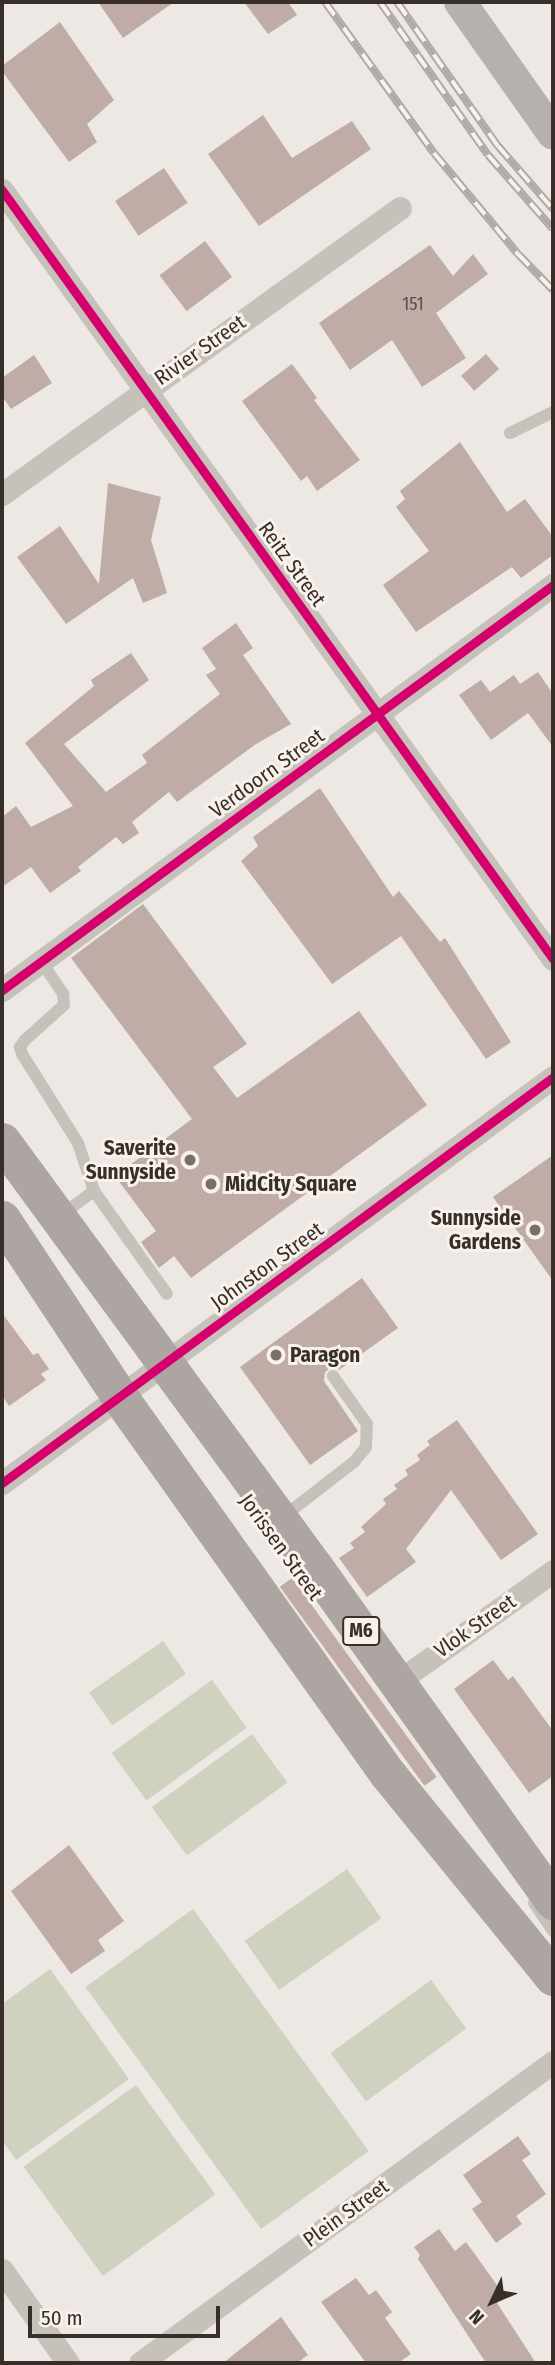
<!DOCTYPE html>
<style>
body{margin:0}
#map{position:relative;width:555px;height:2365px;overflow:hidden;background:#ede8e3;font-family:"Fira Sans Condensed",sans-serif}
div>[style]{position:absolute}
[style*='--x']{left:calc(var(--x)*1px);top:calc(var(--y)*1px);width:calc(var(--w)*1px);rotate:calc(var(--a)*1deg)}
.green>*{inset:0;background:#cfd2be;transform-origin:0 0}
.building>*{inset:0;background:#bfaca6;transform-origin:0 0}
.lane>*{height:12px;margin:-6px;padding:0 6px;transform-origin:6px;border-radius:6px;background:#c7c1bc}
.street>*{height:23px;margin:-11.5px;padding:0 11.5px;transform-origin:11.5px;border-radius:11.5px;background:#c7c1bc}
.secondary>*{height:32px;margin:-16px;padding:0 16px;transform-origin:16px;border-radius:16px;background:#b7b1ad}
.primary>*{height:37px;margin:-18.5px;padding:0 18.5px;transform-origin:18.5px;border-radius:18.5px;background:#aca5a1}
.rail>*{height:8px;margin-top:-4px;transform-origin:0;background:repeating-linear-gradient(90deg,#f9f2ec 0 16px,#afaaa6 0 32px);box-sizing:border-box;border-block:2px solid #afaaa6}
.cycleway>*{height:9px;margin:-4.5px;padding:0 4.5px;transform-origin:4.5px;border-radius:4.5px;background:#d6006c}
.dots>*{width:19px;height:19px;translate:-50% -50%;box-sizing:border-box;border:4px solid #f9f2ec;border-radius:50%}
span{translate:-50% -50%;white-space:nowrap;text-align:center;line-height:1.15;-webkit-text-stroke:6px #f9f2ec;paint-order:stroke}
.number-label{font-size:18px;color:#5a4e49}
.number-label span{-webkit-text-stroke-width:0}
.shield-label span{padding:2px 5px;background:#f9f2ec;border:2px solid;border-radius:5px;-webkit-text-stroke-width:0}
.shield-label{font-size:19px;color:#382e2a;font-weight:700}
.street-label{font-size:21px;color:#382e2a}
.poi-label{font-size:21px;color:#382e2a;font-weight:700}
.right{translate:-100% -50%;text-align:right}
.left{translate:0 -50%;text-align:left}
.frame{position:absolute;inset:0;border:4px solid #382e2a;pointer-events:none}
.north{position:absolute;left:457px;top:2267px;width:70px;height:70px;-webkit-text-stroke:5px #f9f2ec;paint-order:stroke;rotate:226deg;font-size:19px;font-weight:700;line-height:28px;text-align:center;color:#382e2a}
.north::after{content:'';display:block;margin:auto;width:24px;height:32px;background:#382e2a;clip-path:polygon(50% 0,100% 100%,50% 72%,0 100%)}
.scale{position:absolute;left:28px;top:2306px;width:192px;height:32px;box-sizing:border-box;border:4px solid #382e2a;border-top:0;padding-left:9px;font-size:21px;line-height:24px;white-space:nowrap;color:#382e2a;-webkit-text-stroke:5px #f9f2ec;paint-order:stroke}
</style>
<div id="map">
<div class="green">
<i style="left:163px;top:1641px;width:40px;height:90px;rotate:55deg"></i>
<i style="left:212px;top:1680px;width:59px;height:124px;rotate:54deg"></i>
<i style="left:252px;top:1734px;width:60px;height:124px;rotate:54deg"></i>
<i style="left:347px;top:1869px;width:60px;height:125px;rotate:55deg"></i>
<i style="left:193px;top:1909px;width:299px;height:133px;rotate:54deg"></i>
<i style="clip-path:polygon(50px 1969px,129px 2079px,16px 2160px,2px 2140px,2px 2004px)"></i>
<i style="left:431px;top:1980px;width:60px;height:124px;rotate:54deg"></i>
<i style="left:136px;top:2085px;width:135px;height:139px;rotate:54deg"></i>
</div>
<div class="building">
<i style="clip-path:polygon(98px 2px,174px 2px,123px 38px)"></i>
<i style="clip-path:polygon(244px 2px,288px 2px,297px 15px,268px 34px)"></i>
<i style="clip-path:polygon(60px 22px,114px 100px,87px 124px,97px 142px,69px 162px,2px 71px,2px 66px)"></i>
<i style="clip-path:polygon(263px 115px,292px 158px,352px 121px,371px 149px,259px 226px,208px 154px)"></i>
<i style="left:164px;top:168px;width:42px;height:59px;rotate:56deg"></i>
<i style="left:205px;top:241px;width:45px;height:57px;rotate:53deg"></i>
<i style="clip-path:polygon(430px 245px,453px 276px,473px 254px,488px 274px,436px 313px,466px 358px,422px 387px,392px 340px,350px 370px,319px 323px)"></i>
<i style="left:486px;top:354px;width:20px;height:33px;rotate:49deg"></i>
<i style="clip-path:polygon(34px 355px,52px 383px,11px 409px,2px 396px,2px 378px)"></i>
<i style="clip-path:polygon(292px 364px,317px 398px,314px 400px,360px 460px,317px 491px,307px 476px,301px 481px,242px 401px)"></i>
<i style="clip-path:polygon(460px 442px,507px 512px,525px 499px,553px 537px,553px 555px,521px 578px,512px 567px,416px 632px,383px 585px,429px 551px,396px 507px,405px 499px,400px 491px)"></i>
<i style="clip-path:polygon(108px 483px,161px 497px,151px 540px,167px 593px,143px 603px,133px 578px,66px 624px,17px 557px,60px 526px,99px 584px)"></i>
<i style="clip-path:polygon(236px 623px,253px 648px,243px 655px,291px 724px,256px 744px,177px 802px,169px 792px,132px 822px,139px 833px,123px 844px,116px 837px,78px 867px,81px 871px,50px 893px,31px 867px,2px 887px,2px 817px,16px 806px,31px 827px,73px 806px,25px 743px,94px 686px,91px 680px,131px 653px,149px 680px,64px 744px,106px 792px,147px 763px,142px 755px,220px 694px,206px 675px,216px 669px,202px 648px)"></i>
<i style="clip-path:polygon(538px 672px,553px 694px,553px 747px,528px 713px,491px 740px,459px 695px,481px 680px,490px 692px,514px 675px,520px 684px)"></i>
<i style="clip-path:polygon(320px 788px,393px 897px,399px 891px,440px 942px,445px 938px,511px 1042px,486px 1059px,401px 936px,332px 984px,241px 861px,258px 846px,253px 837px)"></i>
<i style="clip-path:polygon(143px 904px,247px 1044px,213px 1067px,237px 1098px,359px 1011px,427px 1105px,191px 1278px,174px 1256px,159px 1268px,141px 1242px,156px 1231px,115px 1176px,192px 1119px,71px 958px)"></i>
<i style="clip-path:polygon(553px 1155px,553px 1281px,493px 1197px)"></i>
<i style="clip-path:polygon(362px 1278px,398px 1328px,339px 1370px,332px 1367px,325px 1372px,324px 1381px,358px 1431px,310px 1465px,240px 1367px)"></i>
<i style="clip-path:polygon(2px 1313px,33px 1355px,38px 1353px,49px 1369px,41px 1374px,46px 1380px,9px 1406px,2px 1395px)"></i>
<i style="clip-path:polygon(457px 1420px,538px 1534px,501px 1560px,451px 1490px,406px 1549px,416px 1562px,367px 1597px,339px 1558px,354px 1548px,350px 1543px,365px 1532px,361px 1527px,386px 1504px,383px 1499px,397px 1489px,394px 1485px,408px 1475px,405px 1470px,420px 1460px,417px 1455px,430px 1445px,427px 1441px)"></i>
<i style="left:292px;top:1578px;width:246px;height:15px;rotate:54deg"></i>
<i style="clip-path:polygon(493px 1660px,508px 1680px,513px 1676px,553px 1731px,553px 1776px,529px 1793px,454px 1689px)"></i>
<i style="clip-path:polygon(69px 1845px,124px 1921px,98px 1940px,105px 1951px,71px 1974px,11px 1891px)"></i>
<i style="clip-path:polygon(518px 2136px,531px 2154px,522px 2160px,546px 2194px,516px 2216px,522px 2224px,496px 2243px,472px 2209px,482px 2202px,463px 2175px)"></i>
<i style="clip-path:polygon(439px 2229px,455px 2251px,466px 2242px,502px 2292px,497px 2303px,536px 2363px,486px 2363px,418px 2259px,420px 2255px,414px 2247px)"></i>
<i style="clip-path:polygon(356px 2278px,369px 2295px,376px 2290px,392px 2312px,385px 2318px,411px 2354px,398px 2363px,366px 2363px,321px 2302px)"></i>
<i style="clip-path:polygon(281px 2317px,308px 2355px,297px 2363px,223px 2363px)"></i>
</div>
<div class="lane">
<i style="--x:510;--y:433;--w:48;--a:-26"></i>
<i style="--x:41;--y:961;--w:40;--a:56"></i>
<i style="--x:63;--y:994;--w:11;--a:85"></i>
<i style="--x:64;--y:1005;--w:52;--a:138.1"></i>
<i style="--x:25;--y:1040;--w:9;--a:126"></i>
<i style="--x:20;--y:1047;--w:7;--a:74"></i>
<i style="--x:22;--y:1054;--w:105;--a:57.8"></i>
<i style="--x:78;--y:1143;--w:51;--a:71.6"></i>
<i style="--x:94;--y:1191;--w:126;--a:54.7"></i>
<i style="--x:61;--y:1215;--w:41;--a:-36"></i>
<i style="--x:283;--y:1517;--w:90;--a:-37.8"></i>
<i style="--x:354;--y:1462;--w:19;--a:-51"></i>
<i style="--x:366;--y:1447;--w:23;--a:-88"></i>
<i style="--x:367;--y:1424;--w:59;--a:-125.3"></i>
<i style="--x:534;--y:1903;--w:34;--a:56"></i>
</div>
<div class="street">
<i style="--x:2;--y:190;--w:946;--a:54.38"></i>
<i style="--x:2;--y:494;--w:490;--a:-35.7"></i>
<i style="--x:2;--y:990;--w:684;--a:-36.32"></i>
<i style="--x:2;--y:1483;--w:684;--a:-36.38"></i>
<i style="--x:397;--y:1682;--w:191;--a:-35.4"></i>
<i style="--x:2;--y:2270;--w:114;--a:54.6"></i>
<i style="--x:140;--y:2363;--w:511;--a:-36.09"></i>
</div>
<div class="secondary">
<i style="--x:460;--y:2;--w:161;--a:54.8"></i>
</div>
<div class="primary">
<i style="--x:2;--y:1141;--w:527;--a:53.72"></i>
<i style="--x:314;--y:1566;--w:412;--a:54.5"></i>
<i style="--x:2;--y:1219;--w:212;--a:56.5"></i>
<i style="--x:119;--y:1396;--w:463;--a:54.6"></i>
<i style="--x:387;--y:1773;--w:263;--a:50.9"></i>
</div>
<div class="rail">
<i style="--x:325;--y:2;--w:186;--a:54.2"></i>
<i style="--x:434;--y:153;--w:131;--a:50.3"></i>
<i style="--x:518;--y:254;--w:50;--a:45.8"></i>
<i style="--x:380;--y:2;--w:187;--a:54.8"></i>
<i style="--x:488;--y:155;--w:98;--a:48.7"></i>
<i style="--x:397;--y:2;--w:176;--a:55"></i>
<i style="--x:498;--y:146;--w:84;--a:48.9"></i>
</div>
<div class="cycleway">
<i style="--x:2;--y:190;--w:946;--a:54.38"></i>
<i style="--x:2;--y:990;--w:684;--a:-36.32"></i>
<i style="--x:2;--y:1483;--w:684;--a:-36.38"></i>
</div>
<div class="dots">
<i style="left:190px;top:1160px;background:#776f6b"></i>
<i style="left:211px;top:1184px;background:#776f6b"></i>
<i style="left:535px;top:1230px;background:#776f6b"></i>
<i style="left:276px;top:1355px;background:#776f6b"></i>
</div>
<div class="number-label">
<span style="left:413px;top:304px">151</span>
</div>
<div class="shield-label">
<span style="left:361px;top:1631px">M6</span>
</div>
<div class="street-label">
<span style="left:200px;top:350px;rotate:-35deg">Rivier Street</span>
<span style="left:292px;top:564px;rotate:54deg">Reitz Street</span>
<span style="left:267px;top:773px;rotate:-36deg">Verdoorn Street</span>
<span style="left:267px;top:1266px;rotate:-36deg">Johnston Street</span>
<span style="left:281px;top:1547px;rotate:54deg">Jorissen Street</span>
<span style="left:475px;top:1626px;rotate:-35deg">Vlok Street</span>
<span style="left:346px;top:2213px;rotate:-36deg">Plein Street</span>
</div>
<div class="poi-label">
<span class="right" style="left:176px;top:1160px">Saverite<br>Sunnyside</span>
<span class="left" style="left:225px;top:1184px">MidCity Square</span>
<span class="right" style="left:521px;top:1230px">Sunnyside<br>Gardens</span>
<span class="left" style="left:290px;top:1355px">Paragon</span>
</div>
<div class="frame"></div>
<div class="north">N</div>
<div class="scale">50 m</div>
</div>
